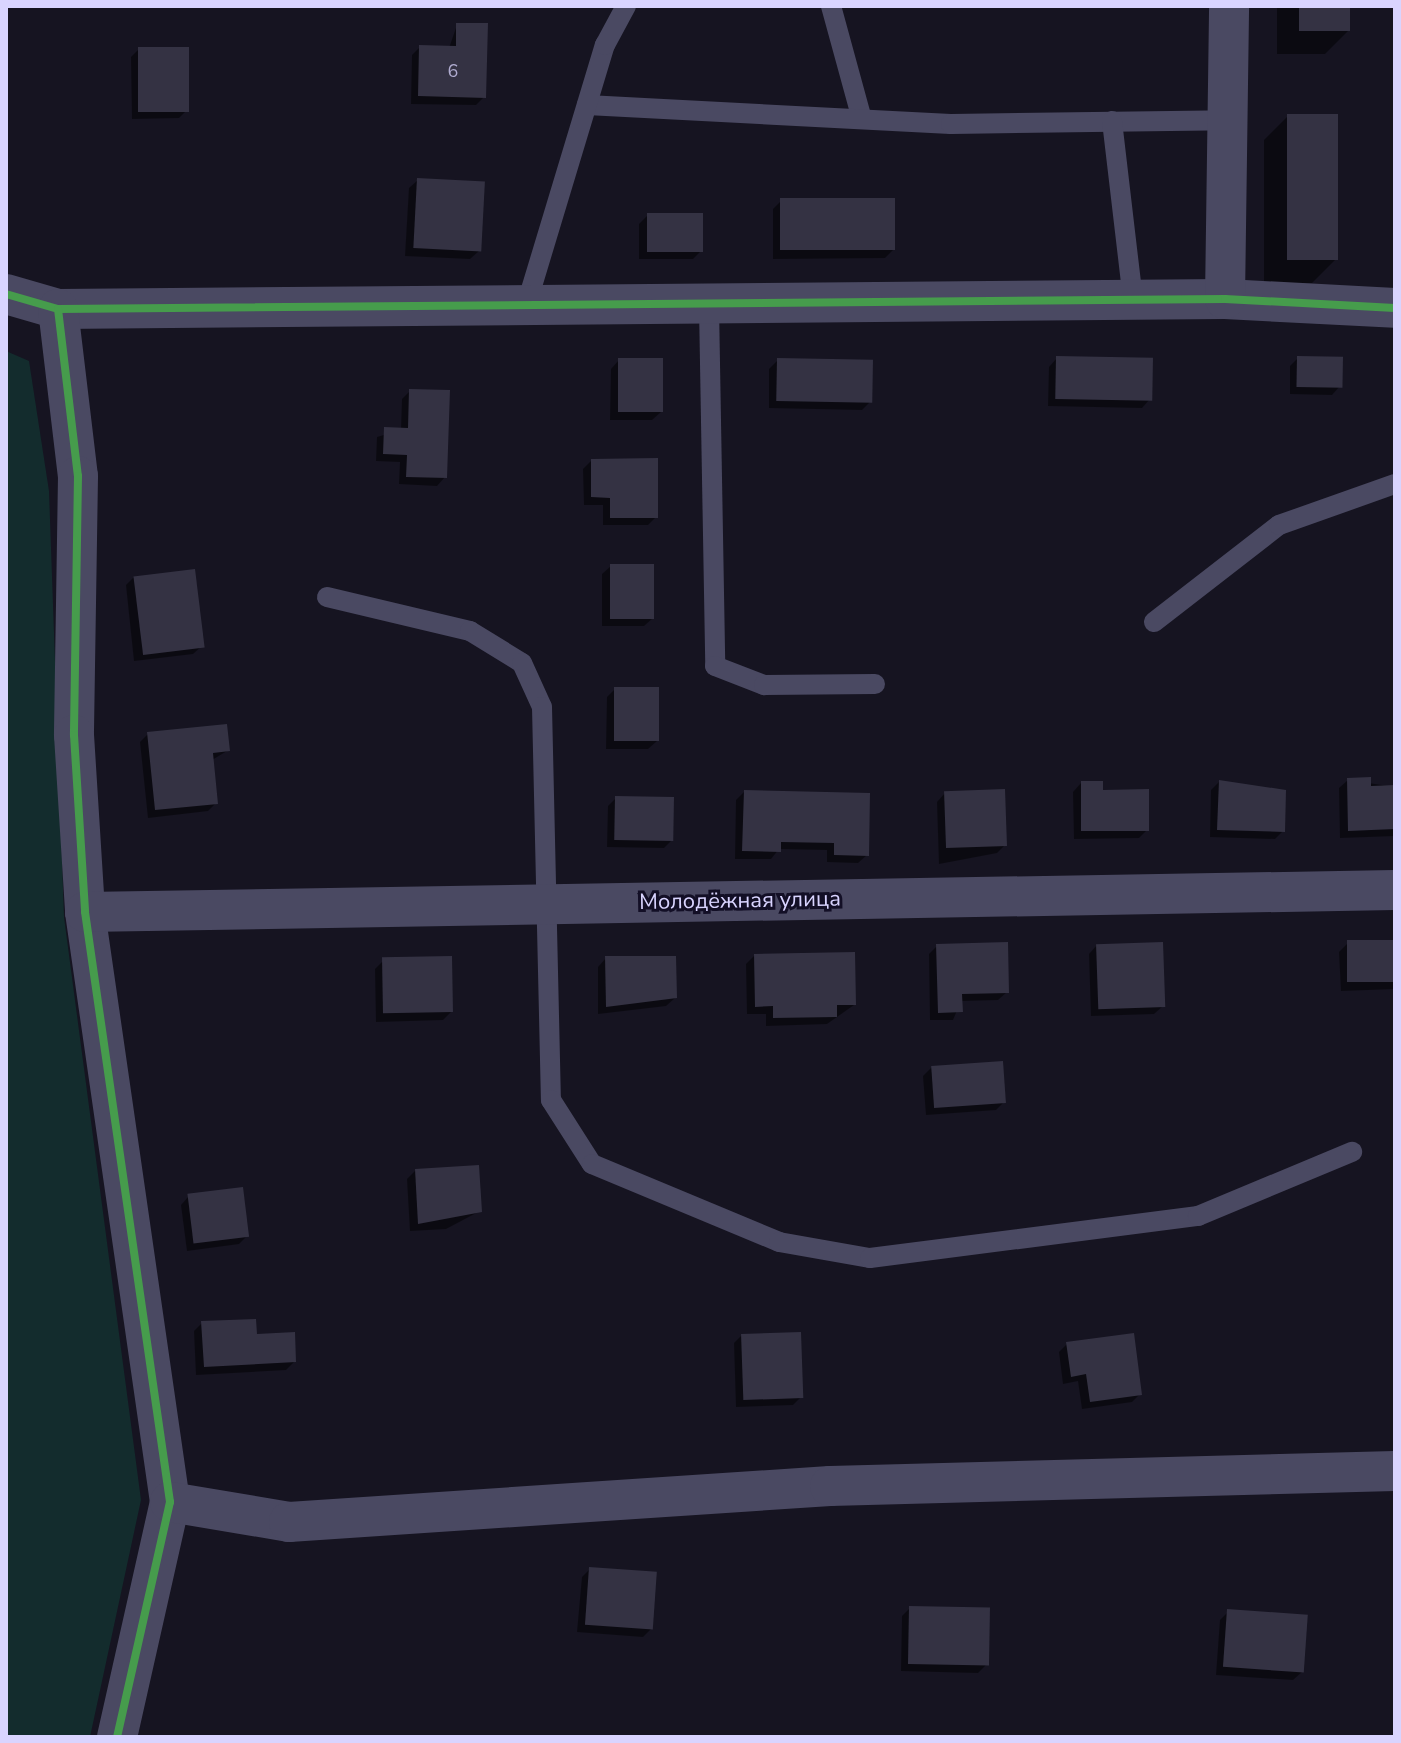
<!DOCTYPE html>
<meta charset="utf-8">
<style>
body{margin:0}
#map{position:relative;width:1401px;height:1743px;overflow:hidden;background:#161421;font-family:"Nunito Sans",sans-serif}
div>[style]{position:absolute}
[style*='--x']{left:calc(var(--x)*1px);top:calc(var(--y)*1px);width:calc(var(--w)*1px);rotate:calc(var(--a)*1deg)}
.green>*{inset:0;background:#132c2d}
.shadow>*{inset:0;background:#0007}
.building>*{inset:0;background:#343243;transform-origin:0 0}
.lane>*{height:20px;margin:-10px;padding:0 10px;transform-origin:10px;border-radius:10px;background:#4a4962}
.street>*{height:40px;margin:-20px;padding:0 20px;transform-origin:20px;border-radius:20px;background:#4a4962}
.cycleway>*{height:8px;margin:-4px;padding:0 4px;transform-origin:4px;border-radius:4px;background:#469c4c}
span{translate:-50% -50%;white-space:nowrap;text-align:center;line-height:1.15;-webkit-text-stroke:6px #130f26;paint-order:stroke}
.number-label{font-size:18px;color:#b0acd0}
.number-label span{-webkit-text-stroke-width:0}
.street-label{font-size:22px;color:#d9d4ff}
.frame{position:absolute;inset:0;border:8px solid #d9d4ff;pointer-events:none}
</style>
<div id="map">
<div class="green">
<i style="clip-path:polygon(6px 351px,29px 361px,49px 491px,64px 917px,141px 1500px,90px 1737px,6px 1737px)"></i>
</div>
<div class="shadow">
<i style="clip-path:polygon(1277px 6px,1348px 6px,1348px 31px,1325px 54px,1277px 54px)"></i>
<i style="clip-path:polygon(457px 25px,484px 97px,476px 105px,411px 104px,412px 55px,420px 47px,449px 48px)"></i>
<i style="clip-path:polygon(139px 49px,187px 110px,179px 118px,132px 119px,131px 57px)"></i>
<i style="clip-path:polygon(1288px 116px,1335px 260px,1312px 283px,1264px 283px,1264px 140px)"></i>
<i style="clip-path:polygon(418px 180px,479px 251px,470px 259px,405px 256px,409px 188px)"></i>
<i style="clip-path:polygon(781px 201px,893px 250px,885px 258px,773px 259px,773px 209px)"></i>
<i style="clip-path:polygon(647px 216px,701px 251px,693px 259px,639px 259px,639px 224px)"></i>
<i style="clip-path:polygon(1057px 358px,1150px 399px,1142px 408px,1048px 406px,1049px 367px)"></i>
<i style="clip-path:polygon(1298px 358px,1340px 386px,1332px 395px,1290px 394px,1290px 366px)"></i>
<i style="clip-path:polygon(619px 360px,661px 412px,652px 420px,610px 420px,611px 369px)"></i>
<i style="clip-path:polygon(778px 360px,870px 402px,862px 410px,769px 408px,769px 369px)"></i>
<i style="clip-path:polygon(410px 391px,445px 477px,437px 486px,399px 484px,400px 462px,376px 461px,377px 437px,401px 430px,402px 399px)"></i>
<i style="clip-path:polygon(591px 461px,656px 517px,648px 525px,603px 525px,603px 505px,584px 505px,583px 469px)"></i>
<i style="clip-path:polygon(611px 566px,653px 618px,644px 626px,602px 626px,602px 574px)"></i>
<i style="clip-path:polygon(134px 577px,202px 646px,193px 654px,134px 661px,126px 585px)"></i>
<i style="clip-path:polygon(615px 689px,657px 741px,648px 749px,606px 749px,607px 697px)"></i>
<i style="clip-path:polygon(148px 734px,227px 751px,212px 760px,216px 803px,208px 811px,148px 818px,140px 742px)"></i>
<i style="clip-path:polygon(1348px 780px,1395px 787px,1395px 836px,1340px 838px,1339px 788px)"></i>
<i style="clip-path:polygon(1219px 782px,1283px 831px,1275px 839px,1210px 837px,1211px 790px)"></i>
<i style="clip-path:polygon(1081px 783px,1101px 792px,1147px 830px,1139px 838px,1074px 839px,1073px 792px)"></i>
<i style="clip-path:polygon(744px 792px,867px 855px,858px 863px,827px 862px,827px 850px,779px 849px,771px 859px,735px 859px,736px 800px)"></i>
<i style="clip-path:polygon(945px 793px,1005px 845px,997px 853px,939px 864px,937px 802px)"></i>
<i style="clip-path:polygon(616px 798px,672px 840px,664px 848px,607px 847px,608px 806px)"></i>
<i style="clip-path:polygon(1395px 942px,1395px 989px,1341px 991px,1339px 952px,1347px 944px)"></i>
<i style="clip-path:polygon(1097px 945px,1163px 1006px,1154px 1014px,1091px 1016px,1089px 954px)"></i>
<i style="clip-path:polygon(937px 946px,1007px 992px,998px 1000px,961px 1001px,953px 1020px,930px 1020px,929px 954px)"></i>
<i style="clip-path:polygon(754px 956px,854px 1005px,827px 1024px,766px 1026px,766px 1014px,747px 1014px,746px 964px)"></i>
<i style="clip-path:polygon(606px 958px,675px 998px,666px 1006px,598px 1014px,598px 967px)"></i>
<i style="clip-path:polygon(383px 961px,451px 1012px,443px 1020px,376px 1022px,375px 969px)"></i>
<i style="clip-path:polygon(931px 1068px,1004px 1102px,996px 1110px,926px 1115px,923px 1076px)"></i>
<i style="clip-path:polygon(415px 1171px,480px 1211px,446px 1229px,410px 1231px,407px 1179px)"></i>
<i style="clip-path:polygon(189px 1196px,247px 1236px,239px 1244px,187px 1251px,181px 1205px)"></i>
<i style="clip-path:polygon(202px 1323px,255px 1336px,294px 1362px,286px 1370px,196px 1375px,194px 1331px)"></i>
<i style="clip-path:polygon(742px 1335px,801px 1397px,793px 1405px,736px 1407px,734px 1343px)"></i>
<i style="clip-path:polygon(1067px 1344px,1140px 1394px,1132px 1402px,1082px 1409px,1078px 1381px,1063px 1384px,1059px 1352px)"></i>
<i style="clip-path:polygon(590px 1569px,651px 1629px,643px 1637px,577px 1632px,582px 1577px)"></i>
<i style="clip-path:polygon(910px 1608px,987px 1664px,978px 1673px,901px 1671px,902px 1616px)"></i>
<i style="clip-path:polygon(1228px 1612px,1302px 1672px,1293px 1680px,1216px 1675px,1220px 1620px)"></i>
</div>
<div class="building">
<i style="left:1299px;top:6px;width:51px;height:25px"></i>
<i style="clip-path:polygon(456px 23px,488px 23px,486px 98px,418px 96px,419px 45px,456px 46px)"></i>
<i style="left:138px;top:47px;width:51px;height:65px"></i>
<i style="left:1287px;top:114px;width:51px;height:146px"></i>
<i style="left:417px;top:178px;width:68px;height:70px;rotate:3deg"></i>
<i style="left:895px;top:198px;width:52px;height:115px;rotate:90deg"></i>
<i style="left:703px;top:213px;width:39px;height:56px;rotate:90deg"></i>
<i style="left:1056px;top:356px;width:97px;height:43px;rotate:1deg"></i>
<i style="left:1297px;top:356px;width:46px;height:31px;rotate:1deg"></i>
<i style="left:618px;top:358px;width:45px;height:54px"></i>
<i style="left:777px;top:358px;width:96px;height:43px;rotate:1deg"></i>
<i style="clip-path:polygon(409px 389px,450px 390px,447px 478px,406px 477px,407px 455px,383px 454px,384px 427px,408px 428px)"></i>
<i style="clip-path:polygon(658px 458px,658px 518px,610px 518px,610px 498px,591px 497px,591px 459px)"></i>
<i style="left:610px;top:564px;width:44px;height:55px"></i>
<i style="left:195px;top:569px;width:79px;height:62px;rotate:83deg"></i>
<i style="left:614px;top:687px;width:45px;height:54px"></i>
<i style="clip-path:polygon(227px 724px,230px 751px,213px 753px,218px 804px,155px 810px,147px 732px)"></i>
<i style="clip-path:polygon(1371px 777px,1371px 786px,1395px 785px,1395px 829px,1348px 831px,1347px 778px)"></i>
<i style="clip-path:polygon(1219px 780px,1286px 790px,1285px 832px,1217px 830px)"></i>
<i style="clip-path:polygon(1081px 781px,1103px 781px,1103px 790px,1149px 789px,1149px 831px,1081px 831px)"></i>
<i style="left:1005px;top:789px;width:57px;height:61px;rotate:88deg"></i>
<i style="clip-path:polygon(744px 790px,870px 793px,869px 856px,834px 855px,834px 843px,781px 842px,781px 852px,742px 851px)"></i>
<i style="left:615px;top:796px;width:59px;height:44px;rotate:1deg"></i>
<i style="left:1395px;top:940px;width:42px;height:48px;rotate:90deg"></i>
<i style="clip-path:polygon(1008px 942px,1009px 993px,962px 994px,963px 1012px,938px 1013px,936px 944px)"></i>
<i style="left:1163px;top:942px;width:65px;height:67px;rotate:88deg"></i>
<i style="clip-path:polygon(855px 952px,856px 1005px,837px 1005px,837px 1017px,773px 1018px,773px 1006px,755px 1007px,754px 954px)"></i>
<i style="left:452px;top:956px;width:56px;height:70px;rotate:89deg"></i>
<i style="clip-path:polygon(605px 956px,676px 956px,677px 998px,606px 1007px)"></i>
<i style="left:1003px;top:1061px;width:42px;height:72px;rotate:86deg"></i>
<i style="clip-path:polygon(479px 1165px,482px 1212px,418px 1224px,415px 1169px)"></i>
<i style="left:243px;top:1187px;width:50px;height:56px;rotate:83deg"></i>
<i style="clip-path:polygon(256px 1319px,257px 1334px,295px 1332px,296px 1362px,204px 1367px,201px 1321px)"></i>
<i style="left:801px;top:1332px;width:66px;height:60px;rotate:88deg"></i>
<i style="clip-path:polygon(1134px 1333px,1142px 1395px,1090px 1402px,1086px 1374px,1071px 1377px,1066px 1342px)"></i>
<i style="left:589px;top:1567px;width:68px;height:58px;rotate:4deg"></i>
<i style="left:909px;top:1606px;width:81px;height:58px;rotate:1deg"></i>
<i style="left:1227px;top:1609px;width:81px;height:58px;rotate:4deg"></i>
</div>
<div class="lane">
<i style="--x:831;--y:6;--w:117;--a:74.7"></i>
<i style="--x:587;--y:105;--w:364;--a:3"></i>
<i style="--x:951;--y:124;--w:277;--a:-0.8"></i>
<i style="--x:1112;--y:121;--w:180;--a:83.3"></i>
<i style="--x:526;--y:306;--w:273;--a:-73.2"></i>
<i style="--x:605;--y:45;--w:44;--a:-61.7"></i>
<i style="--x:709;--y:306;--w:360;--a:89"></i>
<i style="--x:715;--y:666;--w:53;--a:21.2"></i>
<i style="--x:764;--y:685;--w:111;--a:-0.5"></i>
<i style="--x:327;--y:597;--w:147;--a:13.4"></i>
<i style="--x:470;--y:631;--w:61;--a:31.6"></i>
<i style="--x:522;--y:663;--w:48;--a:65.6"></i>
<i style="--x:542;--y:707;--w:393;--a:88.7"></i>
<i style="--x:551;--y:1100;--w:76;--a:57.4"></i>
<i style="--x:592;--y:1164;--w:203;--a:22.6"></i>
<i style="--x:779;--y:1242;--w:92;--a:10"></i>
<i style="--x:870;--y:1258;--w:331;--a:-7.3"></i>
<i style="--x:1198;--y:1216;--w:167;--a:-22.6"></i>
<i style="--x:1154;--y:622;--w:158;--a:-37.8"></i>
<i style="--x:1279;--y:525;--w:123;--a:-19.5"></i>
</div>
<div class="street">
<i style="--x:6;--y:294;--w:54;--a:16.1"></i>
<i style="--x:58;--y:309;--w:1167;--a:-0.49"></i>
<i style="--x:1225;--y:299;--w:170;--a:3"></i>
<i style="--x:1225;--y:299;--w:293;--a:-89.2"></i>
<i style="--x:58;--y:309;--w:168;--a:83.2"></i>
<i style="--x:78;--y:476;--w:259;--a:90.9"></i>
<i style="--x:74;--y:735;--w:177;--a:86.4"></i>
<i style="--x:85;--y:912;--w:596;--a:81.8"></i>
<i style="--x:170;--y:1502;--w:241;--a:102.7"></i>
<i style="--x:85;--y:912;--w:1310;--a:-0.96"></i>
<i style="--x:170;--y:1502;--w:121;--a:9.5"></i>
<i style="--x:289;--y:1522;--w:542;--a:-3.81"></i>
<i style="--x:830;--y:1486;--w:565;--a:-1.52"></i>
</div>
<div class="cycleway">
<i style="--x:6;--y:294;--w:54;--a:16.1"></i>
<i style="--x:58;--y:309;--w:1167;--a:-0.49"></i>
<i style="--x:1225;--y:299;--w:170;--a:3"></i>
<i style="--x:58;--y:309;--w:168;--a:83.2"></i>
<i style="--x:78;--y:476;--w:259;--a:90.9"></i>
<i style="--x:74;--y:735;--w:177;--a:86.4"></i>
<i style="--x:85;--y:912;--w:596;--a:81.8"></i>
<i style="--x:170;--y:1502;--w:241;--a:102.7"></i>
</div>
<div class="number-label">
<span style="left:453px;top:71px">6</span>
</div>
<div class="street-label">
<span style="left:740px;top:901px;rotate:-1deg">Молодёжная улица</span>
</div>
<div class="frame"></div>
</div>
